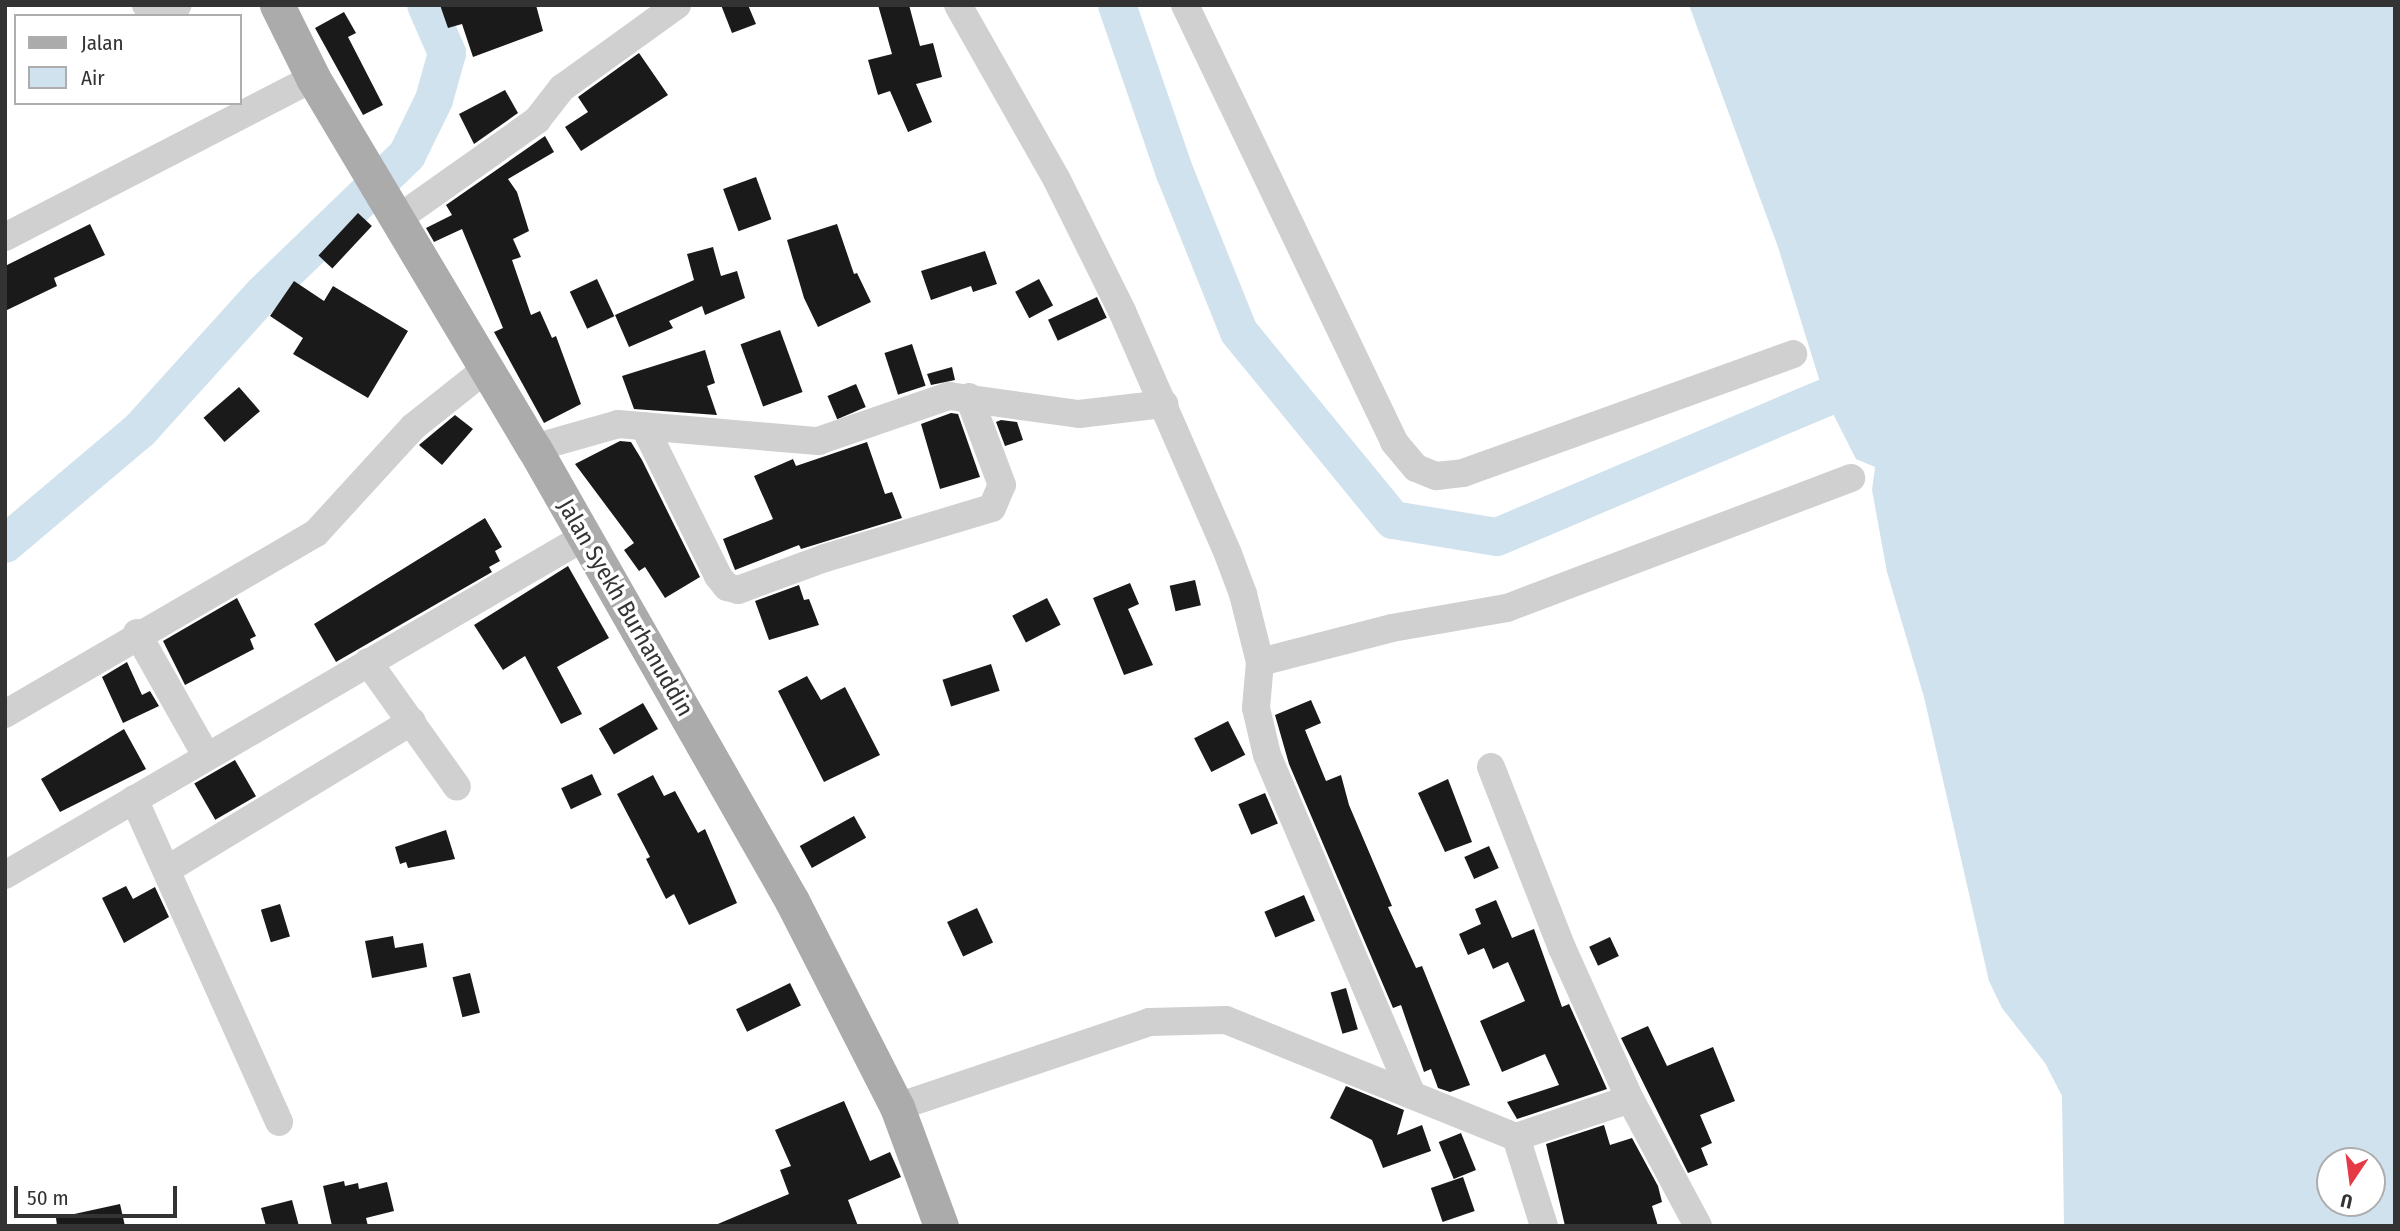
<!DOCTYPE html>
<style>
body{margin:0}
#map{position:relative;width:2400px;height:1231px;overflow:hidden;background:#fff;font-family:"Fira Sans Condensed",sans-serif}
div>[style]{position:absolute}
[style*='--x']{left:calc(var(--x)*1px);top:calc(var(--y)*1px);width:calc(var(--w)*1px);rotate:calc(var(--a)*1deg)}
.water>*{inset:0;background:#cfe2ee}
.river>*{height:38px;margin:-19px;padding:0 19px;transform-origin:19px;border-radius:19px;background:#cfe2ee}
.building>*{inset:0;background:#1a1a1a;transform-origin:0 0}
.minor>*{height:28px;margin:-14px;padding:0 14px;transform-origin:14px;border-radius:14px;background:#d0d0d0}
.major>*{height:35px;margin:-17.5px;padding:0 17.5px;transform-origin:17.5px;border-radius:17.5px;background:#ababab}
span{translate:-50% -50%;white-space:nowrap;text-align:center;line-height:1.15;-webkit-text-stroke:7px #fff;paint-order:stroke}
.street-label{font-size:24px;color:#333}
.frame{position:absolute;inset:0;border:7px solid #333;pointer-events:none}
.legend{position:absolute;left:14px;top:14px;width:228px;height:91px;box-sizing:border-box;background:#fff;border:2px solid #adadad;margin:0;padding:9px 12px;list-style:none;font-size:21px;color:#333}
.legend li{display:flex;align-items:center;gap:14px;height:35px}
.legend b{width:35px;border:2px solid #adadad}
.north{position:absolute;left:2316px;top:1147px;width:70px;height:70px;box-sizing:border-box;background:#fff;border:2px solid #adadad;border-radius:50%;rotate:193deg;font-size:19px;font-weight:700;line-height:28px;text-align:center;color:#333}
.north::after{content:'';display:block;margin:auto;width:24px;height:32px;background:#e63946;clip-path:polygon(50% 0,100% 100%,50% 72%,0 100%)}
.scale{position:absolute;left:14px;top:1186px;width:163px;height:32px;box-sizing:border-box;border:4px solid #333;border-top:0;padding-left:9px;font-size:21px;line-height:24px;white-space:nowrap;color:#333;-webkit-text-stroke:5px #fff;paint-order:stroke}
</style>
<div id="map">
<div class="water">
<i style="clip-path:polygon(evenodd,1689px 5px,2395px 5px,2395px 1226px,2064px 1226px,2062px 1096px,2045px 1063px,2002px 1008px,1989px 981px,1924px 697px,1887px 572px,1872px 490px,1875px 467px,1856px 459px,1825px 398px,1778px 247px,1689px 5px,2330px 1161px,2372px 1161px,2372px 1203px,2330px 1203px,2330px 1161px)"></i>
</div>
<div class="river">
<i style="--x:1117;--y:5;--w:178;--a:71"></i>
<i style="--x:1175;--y:173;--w:171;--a:68.1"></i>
<i style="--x:1239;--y:332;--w:243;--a:50.7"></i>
<i style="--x:1393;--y:520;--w:105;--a:9.3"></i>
<i style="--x:1497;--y:537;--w:356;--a:-23"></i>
<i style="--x:5;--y:544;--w:177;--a:-40.2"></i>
<i style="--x:140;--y:430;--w:183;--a:-47.9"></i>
<i style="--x:263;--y:294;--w:200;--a:-44"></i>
<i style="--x:407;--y:155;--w:61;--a:-63.9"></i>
<i style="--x:434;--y:100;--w:49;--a:-74.5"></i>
<i style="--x:447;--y:53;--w:52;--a:-113.6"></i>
</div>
<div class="building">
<i style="clip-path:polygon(440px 5px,536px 5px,543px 31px,473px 57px,462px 24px,448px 28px)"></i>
<i style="clip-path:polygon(721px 5px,748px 5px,756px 24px,732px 33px)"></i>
<i style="clip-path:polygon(878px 5px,909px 5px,920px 46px,933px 43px,942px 77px,916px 84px,932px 122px,908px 132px,890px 91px,878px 95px,868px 60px,892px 54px)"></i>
<i style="clip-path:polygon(344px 12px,356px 33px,348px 37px,383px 105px,363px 115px,315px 28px)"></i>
<i style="clip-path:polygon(639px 53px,668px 95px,581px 151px,565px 127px,588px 112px,578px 97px)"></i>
<i style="clip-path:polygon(505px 90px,518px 113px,474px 144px,459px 114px)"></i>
<i style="clip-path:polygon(545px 136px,554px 152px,508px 179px,517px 192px,529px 231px,513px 239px,521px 257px,512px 260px,531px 315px,540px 311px,552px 338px,556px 336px,581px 404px,544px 423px,494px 332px,503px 328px,462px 229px,434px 242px,426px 228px,452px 215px,446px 205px)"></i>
<i style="left:756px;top:177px;width:45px;height:35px;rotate:70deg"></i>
<i style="left:358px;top:213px;width:19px;height:58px;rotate:43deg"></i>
<i style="clip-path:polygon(90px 224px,105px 255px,54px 278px,57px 286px,5px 311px,5px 266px)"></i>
<i style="clip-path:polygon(837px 224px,854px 274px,857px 273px,871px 302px,818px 327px,804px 298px,787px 240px)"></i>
<i style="clip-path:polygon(713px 247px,721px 276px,737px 271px,745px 298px,705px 315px,702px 306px,669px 321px,673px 328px,629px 347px,615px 315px,694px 280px,687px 254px)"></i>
<i style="clip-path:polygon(985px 251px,997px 284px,973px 292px,971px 286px,931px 300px,921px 271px)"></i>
<i style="left:597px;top:279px;width:41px;height:30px;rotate:65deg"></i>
<i style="left:1039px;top:279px;width:30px;height:27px;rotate:62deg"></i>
<i style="clip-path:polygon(294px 281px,324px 301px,333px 286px,408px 331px,368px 398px,293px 354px,303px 338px,270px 316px)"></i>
<i style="left:1097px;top:297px;width:23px;height:54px;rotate:65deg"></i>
<i style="left:780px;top:330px;width:66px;height:42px;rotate:70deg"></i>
<i style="left:912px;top:344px;width:44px;height:29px;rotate:72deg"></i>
<i style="clip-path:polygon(705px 350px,715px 383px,707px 386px,717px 415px,634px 409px,622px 376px)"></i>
<i style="clip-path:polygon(952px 367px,955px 380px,931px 385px,927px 374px)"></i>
<i style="left:856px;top:384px;width:25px;height:31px;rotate:67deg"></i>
<i style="left:239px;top:387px;width:32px;height:47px;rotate:49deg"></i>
<i style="clip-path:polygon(951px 413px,958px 414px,980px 477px,940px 489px,921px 424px)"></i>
<i style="clip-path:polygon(455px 415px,473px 429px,442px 465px,419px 445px)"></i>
<i style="clip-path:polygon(1001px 420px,1017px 422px,1023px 440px,1005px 446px,996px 422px)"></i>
<i style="clip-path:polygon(620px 441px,631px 442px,642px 460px,700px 577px,665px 598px,645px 567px,639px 571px,624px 550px,634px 543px,575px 464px)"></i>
<i style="clip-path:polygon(867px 442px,885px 494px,892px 492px,902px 518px,801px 549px,799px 545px,735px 570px,723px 539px,773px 519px,754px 476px,793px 459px,796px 466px)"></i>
<i style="clip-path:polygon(485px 518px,502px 547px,495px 551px,500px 561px,489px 567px,492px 572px,336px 662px,314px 624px)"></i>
<i style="clip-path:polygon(568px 566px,609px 638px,557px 667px,582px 714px,561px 724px,525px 656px,503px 670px,474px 625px)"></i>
<i style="left:1195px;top:580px;width:26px;height:26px;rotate:77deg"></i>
<i style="clip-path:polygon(1130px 583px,1139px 604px,1128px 609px,1153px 665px,1124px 675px,1093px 598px)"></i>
<i style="clip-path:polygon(799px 585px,804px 600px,809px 599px,819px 625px,769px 640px,755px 601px)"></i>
<i style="clip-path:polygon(237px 598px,256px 636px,250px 639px,254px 649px,185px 685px,163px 641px)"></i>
<i style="left:1047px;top:598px;width:30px;height:39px;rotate:63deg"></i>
<i style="clip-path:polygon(127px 662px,142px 695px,150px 691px,159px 706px,123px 723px,102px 677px)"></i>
<i style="left:991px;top:664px;width:28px;height:51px;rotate:72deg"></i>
<i style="clip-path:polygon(807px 676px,821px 700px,845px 687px,880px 755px,824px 782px,778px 691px)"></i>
<i style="clip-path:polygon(1311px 700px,1321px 723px,1305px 730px,1326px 781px,1341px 775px,1349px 805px,1392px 906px,1388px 907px,1416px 968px,1422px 966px,1470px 1085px,1450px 1092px,1438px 1088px,1431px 1069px,1424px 1072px,1401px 1005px,1393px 1008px,1289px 764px,1275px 715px)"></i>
<i style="left:643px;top:703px;width:30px;height:51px;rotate:60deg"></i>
<i style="left:1228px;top:721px;width:38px;height:38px;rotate:63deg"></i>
<i style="clip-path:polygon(124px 729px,146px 769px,60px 812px,41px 779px)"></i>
<i style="left:235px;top:760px;width:42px;height:47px;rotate:60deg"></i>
<i style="left:592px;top:774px;width:23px;height:34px;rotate:65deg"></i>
<i style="clip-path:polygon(653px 775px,664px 796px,675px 791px,698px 833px,705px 829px,737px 903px,689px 925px,674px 894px,666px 899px,646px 859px,650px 857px,617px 794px)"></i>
<i style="clip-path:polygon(1448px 779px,1472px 842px,1445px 852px,1418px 793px)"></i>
<i style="left:1265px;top:793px;width:33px;height:29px;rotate:67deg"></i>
<i style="left:854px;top:816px;width:25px;height:62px;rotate:61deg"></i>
<i style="clip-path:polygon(446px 830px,455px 859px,408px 868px,406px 862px,400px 864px,395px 847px)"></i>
<i style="left:1489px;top:846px;width:24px;height:27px;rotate:66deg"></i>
<i style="clip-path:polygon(126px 886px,133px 899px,155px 887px,169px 917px,124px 943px,102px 898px)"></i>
<i style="left:1304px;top:895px;width:28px;height:43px;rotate:67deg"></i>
<i style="clip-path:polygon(1496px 900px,1512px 938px,1534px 929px,1562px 1007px,1569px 1004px,1607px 1089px,1517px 1119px,1507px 1102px,1559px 1085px,1545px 1054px,1502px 1072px,1480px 1021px,1525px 1001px,1508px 962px,1493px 969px,1484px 948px,1468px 955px,1459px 934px,1481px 924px,1475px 909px)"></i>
<i style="left:280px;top:904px;width:34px;height:20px;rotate:73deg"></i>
<i style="left:977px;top:908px;width:38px;height:33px;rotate:65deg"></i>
<i style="clip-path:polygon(393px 936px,395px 948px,423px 943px,427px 967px,372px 978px,365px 941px)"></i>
<i style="left:1610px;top:937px;width:21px;height:23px;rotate:65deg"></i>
<i style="left:470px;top:973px;width:41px;height:18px;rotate:76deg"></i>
<i style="left:790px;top:983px;width:25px;height:60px;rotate:64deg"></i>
<i style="left:1346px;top:988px;width:43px;height:16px;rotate:74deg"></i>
<i style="clip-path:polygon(1648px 1026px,1667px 1066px,1713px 1047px,1735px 1101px,1700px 1115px,1712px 1143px,1701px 1148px,1708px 1165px,1688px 1173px,1621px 1038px)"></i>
<i style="clip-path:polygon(1346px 1086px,1404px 1110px,1397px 1135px,1422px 1125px,1431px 1151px,1383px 1168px,1372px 1140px,1330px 1118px)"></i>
<i style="clip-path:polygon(844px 1101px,870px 1161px,890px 1152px,901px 1177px,848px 1200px,858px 1226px,713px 1226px,789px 1194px,780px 1170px,791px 1166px,775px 1130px)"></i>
<i style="clip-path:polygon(1604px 1125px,1610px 1145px,1632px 1138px,1658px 1186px,1662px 1202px,1652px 1206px,1658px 1226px,1565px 1226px,1546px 1144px)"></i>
<i style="left:1461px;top:1133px;width:40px;height:24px;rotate:68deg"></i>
<i style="left:1463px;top:1177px;width:36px;height:34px;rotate:71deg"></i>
<i style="clip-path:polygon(344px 1181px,345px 1186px,358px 1183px,359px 1189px,387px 1182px,394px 1211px,366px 1218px,368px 1226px,332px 1226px,323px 1186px)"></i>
<i style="clip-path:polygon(292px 1200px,299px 1226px,266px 1226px,261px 1208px)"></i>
<i style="clip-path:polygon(120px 1204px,125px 1226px,57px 1226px,56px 1218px)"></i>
</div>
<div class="minor">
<i style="--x:146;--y:5;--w:14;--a:36"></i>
<i style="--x:157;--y:13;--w:22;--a:-21"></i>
<i style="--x:958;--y:5;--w:201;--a:60.5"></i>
<i style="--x:1057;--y:180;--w:146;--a:63.6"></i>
<i style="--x:1122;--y:311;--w:265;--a:66.4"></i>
<i style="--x:1228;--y:554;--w:43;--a:69.4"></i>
<i style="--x:1243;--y:594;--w:70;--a:76"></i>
<i style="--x:1260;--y:662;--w:46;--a:95"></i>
<i style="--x:1256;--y:708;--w:48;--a:76.8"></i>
<i style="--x:1267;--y:755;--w:370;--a:66.9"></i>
<i style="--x:1185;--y:5;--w:484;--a:64.4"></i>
<i style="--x:1394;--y:442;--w:34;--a:50"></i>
<i style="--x:1416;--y:468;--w:22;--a:22"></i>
<i style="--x:1436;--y:476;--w:27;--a:-6"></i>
<i style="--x:1463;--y:473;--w:351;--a:-19.8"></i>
<i style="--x:396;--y:220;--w:173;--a:-35.3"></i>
<i style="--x:537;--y:120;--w:41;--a:-52"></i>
<i style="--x:562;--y:88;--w:142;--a:-35.8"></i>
<i style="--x:5;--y:237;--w:347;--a:-27.3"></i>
<i style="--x:644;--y:426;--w:167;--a:63.7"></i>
<i style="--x:718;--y:576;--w:14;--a:51"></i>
<i style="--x:727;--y:587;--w:11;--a:15"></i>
<i style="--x:738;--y:590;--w:93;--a:-20.2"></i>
<i style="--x:825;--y:558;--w:174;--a:-16.7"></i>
<i style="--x:992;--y:508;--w:25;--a:-67"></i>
<i style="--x:1002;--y:485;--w:94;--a:-110.6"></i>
<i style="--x:534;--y:448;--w:87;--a:-15.9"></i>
<i style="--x:618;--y:424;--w:201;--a:4.9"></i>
<i style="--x:818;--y:441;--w:139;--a:-19"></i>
<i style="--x:949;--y:396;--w:131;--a:7.9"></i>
<i style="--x:1079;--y:414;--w:86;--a:-6.7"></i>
<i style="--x:137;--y:633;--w:142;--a:60.6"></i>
<i style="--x:368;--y:662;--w:153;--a:54.5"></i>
<i style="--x:1260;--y:662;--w:136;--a:-14.4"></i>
<i style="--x:1392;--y:628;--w:117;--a:-9.9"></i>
<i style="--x:1507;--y:608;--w:368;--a:-20.7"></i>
<i style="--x:5;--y:714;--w:360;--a:-30.2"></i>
<i style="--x:316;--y:533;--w:144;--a:-47.5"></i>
<i style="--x:413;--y:427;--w:93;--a:-38.5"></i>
<i style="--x:1491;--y:767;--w:194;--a:68.6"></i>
<i style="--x:1562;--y:948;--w:166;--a:65.8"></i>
<i style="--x:1630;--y:1099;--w:144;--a:61.8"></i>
<i style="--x:134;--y:799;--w:354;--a:65.8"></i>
<i style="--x:168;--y:869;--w:285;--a:-31.2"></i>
<i style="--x:5;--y:875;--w:673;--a:-30.26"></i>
<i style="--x:897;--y:1107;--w:266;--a:-18.6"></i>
<i style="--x:1149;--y:1022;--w:77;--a:-1.5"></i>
<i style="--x:1226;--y:1020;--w:313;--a:22"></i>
<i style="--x:1516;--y:1137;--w:93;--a:72.5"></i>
<i style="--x:1516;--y:1137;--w:120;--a:-18.4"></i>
</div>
<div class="major">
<i style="--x:277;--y:5;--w:81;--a:63.7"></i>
<i style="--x:313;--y:78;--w:431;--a:59.2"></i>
<i style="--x:534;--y:448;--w:521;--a:60.34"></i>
<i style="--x:792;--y:901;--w:231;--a:63"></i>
<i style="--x:897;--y:1107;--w:127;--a:69.7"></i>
</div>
<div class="street-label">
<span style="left:625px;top:608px;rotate:60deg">Jalan Syekh Burhanuddin</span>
</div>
<div class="frame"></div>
<ul class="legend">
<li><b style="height:9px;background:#ababab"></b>Jalan</li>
<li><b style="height:19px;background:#cfe2ee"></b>Air</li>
</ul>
<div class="north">U</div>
<div class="scale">50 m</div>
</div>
